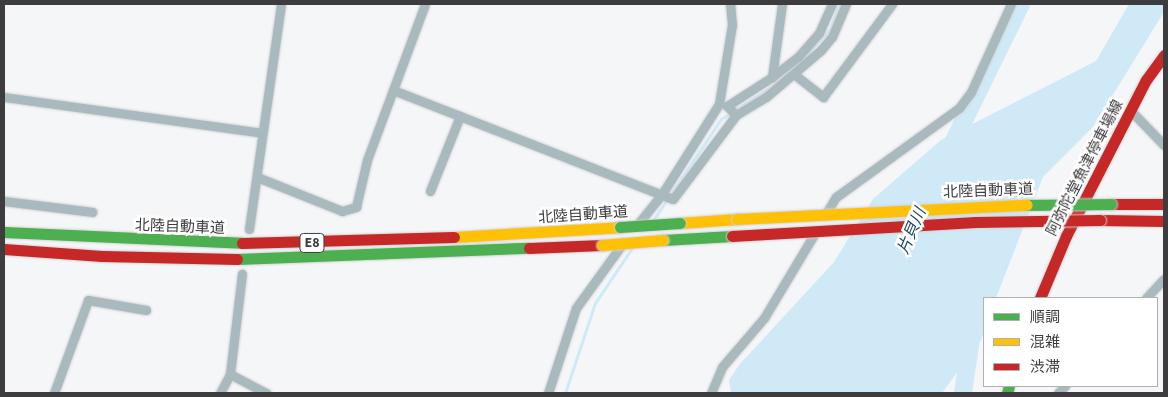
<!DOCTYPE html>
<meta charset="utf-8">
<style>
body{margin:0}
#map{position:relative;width:1168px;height:397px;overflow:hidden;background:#f5f6f8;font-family:"Source Sans 3","Noto Sans JP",sans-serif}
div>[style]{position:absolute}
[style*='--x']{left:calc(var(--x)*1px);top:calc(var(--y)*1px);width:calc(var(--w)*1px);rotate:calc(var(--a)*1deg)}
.water>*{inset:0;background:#d0e9f7}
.stream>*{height:3px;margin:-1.5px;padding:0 1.5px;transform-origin:1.5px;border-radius:1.5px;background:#d0e9f7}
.river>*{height:18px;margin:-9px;padding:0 9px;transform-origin:9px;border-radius:9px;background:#d0e9f7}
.roads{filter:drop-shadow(0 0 1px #d1d1d2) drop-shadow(0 0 1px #d1d1d2)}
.street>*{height:9px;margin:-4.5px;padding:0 4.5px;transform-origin:4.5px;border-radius:4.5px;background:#a9babe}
.fast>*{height:11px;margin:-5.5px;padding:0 5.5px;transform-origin:5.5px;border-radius:5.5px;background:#4caf50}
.slow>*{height:11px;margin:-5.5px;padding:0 5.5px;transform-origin:5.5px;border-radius:5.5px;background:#ffc107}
.jam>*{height:11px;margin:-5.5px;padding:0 5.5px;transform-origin:5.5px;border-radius:5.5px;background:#c62828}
.bridges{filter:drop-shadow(0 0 1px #d1d1d2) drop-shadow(0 0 1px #d1d1d2)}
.fast-bridge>*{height:11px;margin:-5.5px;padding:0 5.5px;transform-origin:5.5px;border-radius:5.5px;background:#4caf50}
.slow-bridge>*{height:11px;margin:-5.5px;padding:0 5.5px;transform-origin:5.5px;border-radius:5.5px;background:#ffc107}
.jam-bridge>*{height:11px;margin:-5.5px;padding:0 5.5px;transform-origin:5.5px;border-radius:5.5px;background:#c62828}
span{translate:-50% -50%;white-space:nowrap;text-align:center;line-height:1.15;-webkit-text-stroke:5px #fff;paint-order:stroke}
.shield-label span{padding:1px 4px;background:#fff;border:1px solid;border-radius:4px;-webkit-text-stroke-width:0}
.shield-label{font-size:14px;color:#3d3d3f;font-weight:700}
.street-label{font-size:15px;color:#3d3d3f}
.water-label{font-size:16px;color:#1f485d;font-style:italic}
.frame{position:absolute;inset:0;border:5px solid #3d3d3f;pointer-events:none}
.legend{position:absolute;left:983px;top:297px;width:175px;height:90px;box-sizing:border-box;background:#fff;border:1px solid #b1b1b2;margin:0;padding:6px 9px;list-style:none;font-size:15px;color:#3d3d3f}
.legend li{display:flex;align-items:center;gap:10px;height:25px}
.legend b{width:25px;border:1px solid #b1b1b2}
</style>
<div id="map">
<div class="water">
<i style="clip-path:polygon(1129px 4px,1164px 4px,1164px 12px,1093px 127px,1043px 177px,996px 298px,984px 298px,984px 331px,981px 340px,942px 393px,731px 393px,729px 380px,739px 365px,834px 262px,873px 199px,941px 140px,1096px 61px)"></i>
</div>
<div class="stream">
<i style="--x:803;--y:58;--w:40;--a:-47"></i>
<i style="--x:830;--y:29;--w:27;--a:-70"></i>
<i style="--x:654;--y:219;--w:120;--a:-56.2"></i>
<i style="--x:721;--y:119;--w:61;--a:-32.9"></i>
<i style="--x:772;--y:86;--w:35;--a:-43"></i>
<i style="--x:565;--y:393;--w:95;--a:-71.6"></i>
<i style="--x:595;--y:303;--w:66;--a:-56.1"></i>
</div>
<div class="river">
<i style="--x:949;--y:151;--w:164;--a:-63.9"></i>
<i style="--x:963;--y:393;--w:62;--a:-81.6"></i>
</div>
<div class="roads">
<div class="street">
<i style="--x:782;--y:4;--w:74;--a:97.8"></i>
<i style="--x:772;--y:77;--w:33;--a:-38"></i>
<i style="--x:798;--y:57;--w:32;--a:-49"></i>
<i style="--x:819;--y:33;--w:32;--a:-66"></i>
<i style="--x:795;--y:75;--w:36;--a:38"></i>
<i style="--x:823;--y:97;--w:116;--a:-53.4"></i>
<i style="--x:393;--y:90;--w:300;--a:21.3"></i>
<i style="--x:673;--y:199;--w:105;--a:-53.1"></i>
<i style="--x:736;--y:115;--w:35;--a:-31"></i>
<i style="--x:766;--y:97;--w:72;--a:-40.5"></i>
<i style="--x:821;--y:50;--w:17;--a:-50"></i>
<i style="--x:832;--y:37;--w:36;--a:-67"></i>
<i style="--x:4;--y:97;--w:260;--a:7.9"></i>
<i style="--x:1131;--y:111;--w:47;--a:45.9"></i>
<i style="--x:736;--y:115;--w:13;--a:-135"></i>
<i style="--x:727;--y:106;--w:54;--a:-32.8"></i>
<i style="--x:257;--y:177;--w:92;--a:21.8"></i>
<i style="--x:342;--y:211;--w:15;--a:-16"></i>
<i style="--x:356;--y:207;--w:48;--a:-76.8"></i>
<i style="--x:367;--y:160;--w:166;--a:-69.6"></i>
<i style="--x:430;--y:191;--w:81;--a:-68.2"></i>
<i style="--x:4;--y:201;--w:89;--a:7.1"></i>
<i style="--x:825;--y:215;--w:21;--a:-59"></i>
<i style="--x:836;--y:197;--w:152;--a:-35.9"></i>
<i style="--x:959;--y:108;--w:20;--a:-53"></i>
<i style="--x:971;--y:92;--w:97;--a:-65.6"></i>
<i style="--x:637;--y:225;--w:40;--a:-51"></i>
<i style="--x:662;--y:194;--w:107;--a:-57.7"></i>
<i style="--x:719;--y:104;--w:80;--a:-80.7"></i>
<i style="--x:732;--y:25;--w:21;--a:-95"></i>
<i style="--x:249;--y:229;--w:227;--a:-81.9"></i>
<i style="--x:1146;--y:298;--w:26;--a:-47"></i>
<i style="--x:230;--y:374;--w:41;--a:27.8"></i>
<i style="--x:54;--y:393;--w:99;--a:-69.9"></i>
<i style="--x:88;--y:300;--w:59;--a:9.8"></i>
<i style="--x:220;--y:393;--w:21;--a:-62"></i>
<i style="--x:230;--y:374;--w:101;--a:-83.2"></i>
<i style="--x:548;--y:393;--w:89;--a:-71.8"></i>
<i style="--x:576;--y:308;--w:80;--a:-54.1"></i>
<i style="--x:711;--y:393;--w:28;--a:-67"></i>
<i style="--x:722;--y:367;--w:65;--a:-49.4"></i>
<i style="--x:764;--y:318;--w:101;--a:-59.1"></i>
<i style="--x:1058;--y:393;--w:10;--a:-45"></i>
</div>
<div class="fast">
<i style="--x:4;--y:232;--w:238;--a:2.6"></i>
<i style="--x:663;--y:240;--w:69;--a:-3.3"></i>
<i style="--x:237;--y:259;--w:292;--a:-2.2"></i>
<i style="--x:1007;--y:393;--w:7;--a:-74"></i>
</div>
<div class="slow">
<i style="--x:680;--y:223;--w:57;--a:-4"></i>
<i style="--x:454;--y:237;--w:166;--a:-3.4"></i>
</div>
<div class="jam">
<i style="--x:1111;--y:204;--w:53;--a:0"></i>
<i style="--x:1100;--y:220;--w:64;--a:0.9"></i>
<i style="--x:242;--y:243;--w:212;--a:-1.6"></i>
<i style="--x:529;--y:248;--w:73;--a:-2.4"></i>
<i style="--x:4;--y:249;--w:98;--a:4.1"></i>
<i style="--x:102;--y:256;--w:135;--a:1.3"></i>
<i style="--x:1040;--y:298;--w:67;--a:-67.2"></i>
<i style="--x:1066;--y:236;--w:175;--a:-62.9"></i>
<i style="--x:1146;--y:80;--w:31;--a:-54"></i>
</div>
</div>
<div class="bridges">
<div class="fast-bridge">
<i style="--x:1027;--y:205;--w:84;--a:-0.7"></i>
<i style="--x:620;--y:227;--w:60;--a:-3.8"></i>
</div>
<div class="slow-bridge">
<i style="--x:737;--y:219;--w:290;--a:-2.8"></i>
<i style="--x:602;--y:245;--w:61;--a:-4.7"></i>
</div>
<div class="jam-bridge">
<i style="--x:732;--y:236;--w:244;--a:-3.3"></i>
<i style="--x:976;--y:222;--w:124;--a:-0.9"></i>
</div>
</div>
<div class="shield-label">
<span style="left:312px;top:243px">E8</span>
</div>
<div class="street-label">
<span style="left:1085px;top:168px;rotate:-63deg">阿弥陀堂魚津停車場線</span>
<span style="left:988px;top:191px;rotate:-2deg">北陸自動車道</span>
<span style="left:583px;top:215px;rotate:-4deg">北陸自動車道</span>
<span style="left:180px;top:227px;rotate:2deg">北陸自動車道</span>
</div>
<div class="water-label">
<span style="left:912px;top:231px;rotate:-67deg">片貝川</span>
</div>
<div class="frame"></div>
<ul class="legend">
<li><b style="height:6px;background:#4caf50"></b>順調</li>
<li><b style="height:6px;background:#ffc107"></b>混雑</li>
<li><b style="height:6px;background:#c62828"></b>渋滞</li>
</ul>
</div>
